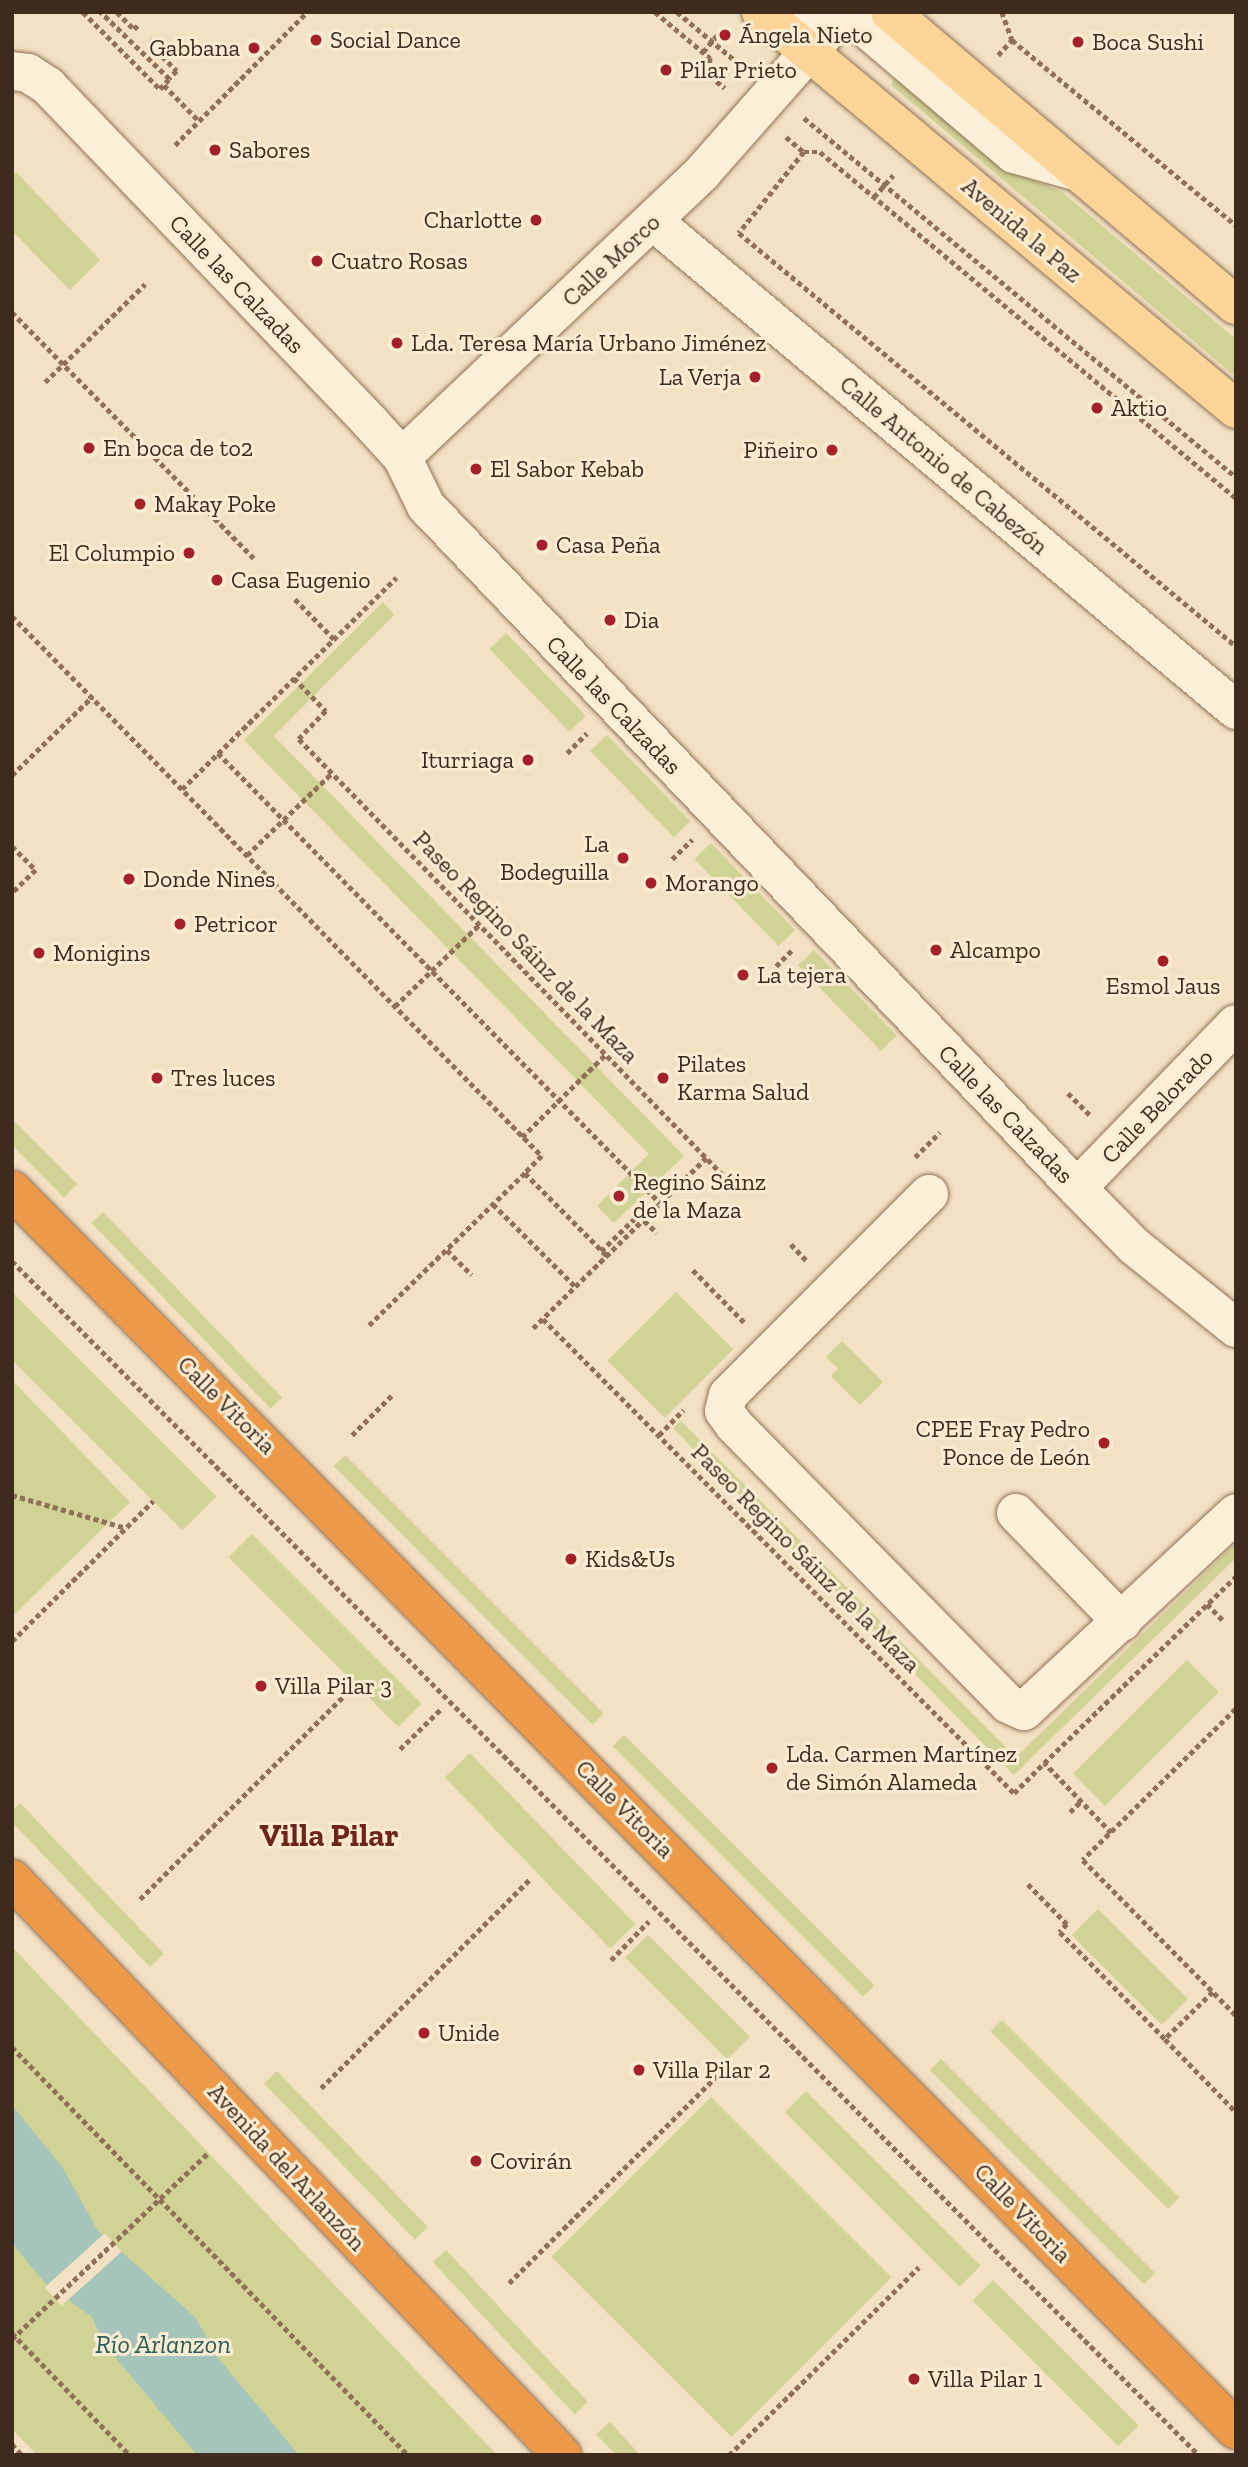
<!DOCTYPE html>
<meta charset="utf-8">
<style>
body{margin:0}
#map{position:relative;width:1248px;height:2467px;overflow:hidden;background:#f3e1c3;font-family:"Zilla Slab",serif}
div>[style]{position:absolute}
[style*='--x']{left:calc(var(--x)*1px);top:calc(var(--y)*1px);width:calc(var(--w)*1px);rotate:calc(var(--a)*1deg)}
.green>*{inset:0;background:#d0d395;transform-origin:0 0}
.water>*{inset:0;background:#a5c5ba}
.pier>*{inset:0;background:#f3e1c3;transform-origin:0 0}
.path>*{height:4.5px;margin-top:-2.25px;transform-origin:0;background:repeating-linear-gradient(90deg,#907157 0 5px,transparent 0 8.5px)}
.roads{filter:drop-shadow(0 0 2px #907157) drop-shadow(0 0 2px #907157)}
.minor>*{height:38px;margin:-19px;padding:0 19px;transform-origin:19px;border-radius:19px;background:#fcefd7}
.major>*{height:38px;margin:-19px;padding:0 19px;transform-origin:19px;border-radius:19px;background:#fad597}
.highway>*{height:38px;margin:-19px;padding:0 19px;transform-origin:19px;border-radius:19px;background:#ec9a4a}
.path-bridge>*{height:4.5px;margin-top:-2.25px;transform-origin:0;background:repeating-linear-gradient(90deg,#907157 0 5px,transparent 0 8.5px)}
.dots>*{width:19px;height:19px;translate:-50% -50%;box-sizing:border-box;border:4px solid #f9ecd3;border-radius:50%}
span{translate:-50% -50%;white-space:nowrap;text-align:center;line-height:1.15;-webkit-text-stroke:6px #f9ecd3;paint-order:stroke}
.poi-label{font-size:24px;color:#3e2b1d}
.left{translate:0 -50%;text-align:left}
.right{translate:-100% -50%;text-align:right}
.street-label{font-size:24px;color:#3e2b1d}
.water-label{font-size:26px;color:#2a5f59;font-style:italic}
.district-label{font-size:32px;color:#702417;font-weight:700}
.frame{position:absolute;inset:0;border:14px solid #3e2b1d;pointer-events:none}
</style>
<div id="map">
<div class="green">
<i style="clip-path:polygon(894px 79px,901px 80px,1005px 168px,1062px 192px,1236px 339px,1236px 377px,891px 85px)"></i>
<i style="clip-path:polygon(16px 172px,100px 260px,70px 290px,12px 231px,12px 176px)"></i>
<i style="clip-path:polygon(383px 602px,394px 615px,274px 736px,684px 1156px,614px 1223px,597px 1206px,649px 1154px,244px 740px)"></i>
<i style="left:506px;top:633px;width:115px;height:23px;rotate:46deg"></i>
<i style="left:607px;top:735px;width:120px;height:23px;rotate:46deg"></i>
<i style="left:711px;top:843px;width:121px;height:23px;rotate:46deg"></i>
<i style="left:814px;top:950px;width:119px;height:22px;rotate:46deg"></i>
<i style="clip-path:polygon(12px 1119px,77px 1184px,64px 1198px,12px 1145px)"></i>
<i style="left:103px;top:1212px;width:258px;height:16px;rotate:46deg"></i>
<i style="left:12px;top:1292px;width:289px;height:48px;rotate:45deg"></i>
<i style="left:676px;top:1292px;width:81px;height:97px;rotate:45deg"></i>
<i style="clip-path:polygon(842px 1341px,883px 1382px,860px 1405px,831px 1376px,838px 1369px,826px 1357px)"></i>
<i style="clip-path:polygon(12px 1380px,130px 1502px,12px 1617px)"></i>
<i style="clip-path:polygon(681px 1421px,1016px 1757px,1236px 1543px,1236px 1558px,1014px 1775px,673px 1428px)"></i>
<i style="left:345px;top:1455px;width:366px;height:16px;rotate:45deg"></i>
<i style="left:252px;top:1534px;width:240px;height:33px;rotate:45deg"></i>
<i style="left:1187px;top:1660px;width:45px;height:161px;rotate:45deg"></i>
<i style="left:624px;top:1735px;width:354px;height:16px;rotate:45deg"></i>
<i style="left:470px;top:1753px;width:238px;height:35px;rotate:46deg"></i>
<i style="clip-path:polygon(20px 1803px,164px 1954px,150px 1967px,12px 1822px,12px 1811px)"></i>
<i style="left:1098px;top:1909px;width:127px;height:37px;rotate:45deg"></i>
<i style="left:648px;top:1935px;width:144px;height:32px;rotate:45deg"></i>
<i style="clip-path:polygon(12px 1947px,497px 2455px,37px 2455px,12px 2429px)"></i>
<i style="left:1002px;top:2020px;width:251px;height:16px;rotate:45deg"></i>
<i style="left:941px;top:2059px;width:303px;height:16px;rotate:45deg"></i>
<i style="left:277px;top:2071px;width:217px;height:18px;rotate:46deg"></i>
<i style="left:806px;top:2091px;width:247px;height:30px;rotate:45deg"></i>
<i style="left:711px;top:2097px;width:255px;height:226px;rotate:45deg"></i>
<i style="left:446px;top:2250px;width:208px;height:18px;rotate:47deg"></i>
<i style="left:993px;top:2280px;width:206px;height:29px;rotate:45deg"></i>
<i style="clip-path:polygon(610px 2422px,640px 2455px,616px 2455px,596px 2434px)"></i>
</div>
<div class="water">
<i style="clip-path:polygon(12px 2105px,63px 2168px,98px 2231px,195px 2317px,219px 2359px,299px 2455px,197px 2455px,104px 2344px,92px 2317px,45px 2283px,12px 2243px)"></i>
</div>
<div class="pier">
<i style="left:105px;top:2233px;width:25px;height:81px;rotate:48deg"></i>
</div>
<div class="path">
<i style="--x:83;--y:12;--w:109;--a:45"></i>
<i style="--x:160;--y:89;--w:13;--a:-48"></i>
<i style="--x:169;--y:79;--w:96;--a:-135.8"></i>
<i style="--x:117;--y:12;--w:24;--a:45"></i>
<i style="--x:134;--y:29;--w:6;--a:-45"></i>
<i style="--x:655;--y:12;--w:72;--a:39.9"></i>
<i style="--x:710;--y:58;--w:18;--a:90"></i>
<i style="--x:710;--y:76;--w:19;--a:39"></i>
<i style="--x:677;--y:12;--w:87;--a:39.9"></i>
<i style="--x:1002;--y:12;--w:30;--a:70"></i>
<i style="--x:1012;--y:40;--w:291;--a:39.6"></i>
<i style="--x:154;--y:40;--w:6;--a:135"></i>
<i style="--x:150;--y:44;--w:38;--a:45"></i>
<i style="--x:177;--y:71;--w:11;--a:135"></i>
<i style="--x:703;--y:52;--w:34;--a:-50"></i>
<i style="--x:998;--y:55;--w:21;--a:-47"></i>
<i style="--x:164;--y:85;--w:50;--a:45.8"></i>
<i style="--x:804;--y:118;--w:562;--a:39.73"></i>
<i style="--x:786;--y:137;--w:23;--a:40"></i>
<i style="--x:804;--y:152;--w:16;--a:0"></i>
<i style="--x:820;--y:152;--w:541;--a:39.75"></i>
<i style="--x:175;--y:145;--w:187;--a:-45.2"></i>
<i style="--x:804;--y:152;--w:104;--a:128.7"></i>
<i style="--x:739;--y:233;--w:646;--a:39.73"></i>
<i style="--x:874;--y:197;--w:29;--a:-49"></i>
<i style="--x:12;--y:312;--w:345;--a:45.5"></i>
<i style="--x:45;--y:382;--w:140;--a:-44.4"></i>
<i style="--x:295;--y:599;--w:56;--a:45.7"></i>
<i style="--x:12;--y:616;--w:757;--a:45.54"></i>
<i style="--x:542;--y:1156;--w:24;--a:135"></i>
<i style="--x:525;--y:1173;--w:117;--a:45.3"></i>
<i style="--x:294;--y:678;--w:46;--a:45.9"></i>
<i style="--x:326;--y:711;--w:39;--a:134"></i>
<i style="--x:299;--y:739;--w:610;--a:45.8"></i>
<i style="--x:218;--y:753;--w:631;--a:45.51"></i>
<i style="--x:567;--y:753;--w:28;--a:-45"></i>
<i style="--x:12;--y:775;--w:112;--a:-44.3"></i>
<i style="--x:182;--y:789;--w:301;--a:-44.6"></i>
<i style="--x:12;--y:846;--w:34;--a:45"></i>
<i style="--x:36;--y:870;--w:33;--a:136"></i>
<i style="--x:247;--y:855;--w:118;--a:-44"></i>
<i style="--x:672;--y:859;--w:28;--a:-44"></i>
<i style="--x:776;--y:966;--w:24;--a:-45"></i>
<i style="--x:395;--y:1006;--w:118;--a:-44"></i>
<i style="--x:1068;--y:1093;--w:33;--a:45"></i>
<i style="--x:522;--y:1137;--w:118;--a:-44.7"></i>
<i style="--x:915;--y:1157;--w:35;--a:-45"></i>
<i style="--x:493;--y:1204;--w:117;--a:45"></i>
<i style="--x:791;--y:1244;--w:23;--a:47"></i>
<i style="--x:447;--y:1250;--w:35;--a:45"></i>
<i style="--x:601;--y:1251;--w:52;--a:-44.2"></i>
<i style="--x:638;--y:1215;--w:26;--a:43"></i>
<i style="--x:12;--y:1261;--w:1684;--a:45.17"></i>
<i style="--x:693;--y:1270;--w:73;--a:45.6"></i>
<i style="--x:543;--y:1319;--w:668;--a:45.18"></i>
<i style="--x:1014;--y:1793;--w:42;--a:-45"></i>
<i style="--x:369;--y:1325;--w:218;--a:-44.3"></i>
<i style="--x:533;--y:1328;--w:243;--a:-44.5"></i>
<i style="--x:352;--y:1435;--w:58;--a:-45"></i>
<i style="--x:659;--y:1435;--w:35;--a:-46"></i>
<i style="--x:12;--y:1495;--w:119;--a:16.1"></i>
<i style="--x:1207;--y:1604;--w:23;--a:45"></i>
<i style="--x:12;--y:1641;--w:199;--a:-44.8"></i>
<i style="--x:1236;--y:1709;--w:215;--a:135.4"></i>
<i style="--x:1083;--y:1860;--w:218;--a:45.4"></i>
<i style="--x:400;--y:1749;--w:56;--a:-44.3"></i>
<i style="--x:1070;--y:1812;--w:16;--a:-45"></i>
<i style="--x:1111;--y:1833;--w:97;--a:-133.7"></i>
<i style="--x:1044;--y:1763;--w:268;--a:-44.2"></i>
<i style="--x:1028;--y:1884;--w:56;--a:45.7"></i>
<i style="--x:1067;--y:1924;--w:11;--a:131"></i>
<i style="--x:1060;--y:1932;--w:150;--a:45.5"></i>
<i style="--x:140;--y:1899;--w:291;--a:-44.9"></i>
<i style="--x:611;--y:1960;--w:54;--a:-45.7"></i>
<i style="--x:1213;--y:1992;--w:67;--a:135.6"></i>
<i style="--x:1165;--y:2039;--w:102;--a:45.8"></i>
<i style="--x:12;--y:2047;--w:569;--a:45.86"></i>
<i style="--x:321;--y:2088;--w:296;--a:-45"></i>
<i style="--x:509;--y:2283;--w:301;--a:-44.9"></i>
<i style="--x:12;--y:2333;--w:170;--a:46"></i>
<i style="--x:12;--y:2444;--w:15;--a:48"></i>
<i style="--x:729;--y:2455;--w:267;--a:-44.7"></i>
</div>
<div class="roads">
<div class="minor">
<i style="--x:797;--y:12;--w:35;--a:40"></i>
<i style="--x:847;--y:12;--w:219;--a:40.4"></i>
<i style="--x:1014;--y:154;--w:63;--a:15.6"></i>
<i style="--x:12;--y:71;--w:16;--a:7"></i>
<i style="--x:28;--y:73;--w:24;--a:33"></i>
<i style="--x:48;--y:86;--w:464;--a:46.2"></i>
<i style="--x:369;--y:421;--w:49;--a:47.5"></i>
<i style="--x:402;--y:457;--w:55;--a:63.9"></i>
<i style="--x:426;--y:506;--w:943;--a:46.33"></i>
<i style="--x:1077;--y:1188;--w:81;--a:45.5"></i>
<i style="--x:1134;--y:1246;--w:131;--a:38.8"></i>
<i style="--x:653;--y:221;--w:761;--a:39.99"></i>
<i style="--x:402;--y:457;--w:413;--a:-43.4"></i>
<i style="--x:702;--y:173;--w:215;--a:-48.6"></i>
<i style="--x:1077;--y:1188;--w:228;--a:-45.9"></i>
<i style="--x:929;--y:1194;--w:284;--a:135"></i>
<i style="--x:728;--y:1395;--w:16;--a:104"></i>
<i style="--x:724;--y:1411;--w:17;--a:54"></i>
<i style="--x:734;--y:1425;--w:391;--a:45.5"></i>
<i style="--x:1008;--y:1704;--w:17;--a:24"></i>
<i style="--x:1024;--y:1711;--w:290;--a:-43"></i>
<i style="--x:1016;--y:1513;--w:152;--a:45.8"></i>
</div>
<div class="major">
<i style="--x:761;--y:12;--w:619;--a:39.89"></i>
<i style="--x:890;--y:12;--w:453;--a:40.3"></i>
</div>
<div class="highway">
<i style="--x:12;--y:1190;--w:1742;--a:45.37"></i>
<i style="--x:12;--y:1879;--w:796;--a:46.32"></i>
</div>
</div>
<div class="path-bridge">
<i style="--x:12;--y:2339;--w:270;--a:-43.5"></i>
</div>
<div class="dots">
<i style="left:725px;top:35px;background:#a62029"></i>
<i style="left:316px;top:40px;background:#a62029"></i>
<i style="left:1078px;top:42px;background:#a62029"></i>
<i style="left:254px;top:48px;background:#a62029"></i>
<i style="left:666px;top:70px;background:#a62029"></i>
<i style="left:215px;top:150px;background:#a62029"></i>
<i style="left:536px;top:220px;background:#a62029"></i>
<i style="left:317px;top:261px;background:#a62029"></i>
<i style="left:397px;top:343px;background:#a62029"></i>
<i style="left:755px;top:377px;background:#a62029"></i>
<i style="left:1097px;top:408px;background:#a62029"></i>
<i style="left:89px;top:448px;background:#a62029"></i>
<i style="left:832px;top:450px;background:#a62029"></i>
<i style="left:476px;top:469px;background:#a62029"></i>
<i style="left:140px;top:504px;background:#a62029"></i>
<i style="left:542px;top:545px;background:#a62029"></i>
<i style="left:189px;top:553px;background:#a62029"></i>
<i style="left:217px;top:580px;background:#a62029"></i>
<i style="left:610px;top:620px;background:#a62029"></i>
<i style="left:528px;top:760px;background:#a62029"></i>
<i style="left:623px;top:858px;background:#a62029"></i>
<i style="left:129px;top:879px;background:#a62029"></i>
<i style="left:651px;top:883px;background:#a62029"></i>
<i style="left:180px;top:924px;background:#a62029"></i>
<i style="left:936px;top:950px;background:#a62029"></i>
<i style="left:39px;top:953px;background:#a62029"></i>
<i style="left:1163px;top:961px;background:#a62029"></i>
<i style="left:743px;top:975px;background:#a62029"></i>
<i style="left:157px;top:1078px;background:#a62029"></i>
<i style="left:663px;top:1078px;background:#a62029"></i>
<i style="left:619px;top:1196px;background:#a62029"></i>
<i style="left:1104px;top:1443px;background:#a62029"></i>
<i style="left:571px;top:1559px;background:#a62029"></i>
<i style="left:261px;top:1686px;background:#a62029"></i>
<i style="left:772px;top:1768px;background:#a62029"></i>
<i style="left:424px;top:2033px;background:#a62029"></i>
<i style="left:639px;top:2070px;background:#a62029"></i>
<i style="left:476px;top:2161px;background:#a62029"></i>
<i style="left:914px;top:2379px;background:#a62029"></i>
</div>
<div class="poi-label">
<span class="left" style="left:739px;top:35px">Ángela Nieto</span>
<span class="left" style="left:330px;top:40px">Social Dance</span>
<span class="left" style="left:1092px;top:42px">Boca Sushi</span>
<span class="right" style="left:240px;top:48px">Gabbana</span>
<span class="left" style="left:680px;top:70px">Pilar Prieto</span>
<span class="left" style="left:229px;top:150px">Sabores</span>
<span class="right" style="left:522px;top:220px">Charlotte</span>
<span class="left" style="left:331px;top:261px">Cuatro Rosas</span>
<span class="left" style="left:411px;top:343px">Lda. Teresa María Urbano Jiménez</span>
<span class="right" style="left:741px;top:377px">La Verja</span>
<span class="left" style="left:1111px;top:408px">Aktio</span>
<span class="left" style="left:103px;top:448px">En boca de to2</span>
<span class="right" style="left:818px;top:450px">Piñeiro</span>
<span class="left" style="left:490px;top:469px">El Sabor Kebab</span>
<span class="left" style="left:154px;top:504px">Makay Poke</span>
<span class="left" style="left:556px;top:545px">Casa Peña</span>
<span class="right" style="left:175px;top:553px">El Columpio</span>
<span class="left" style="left:231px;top:580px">Casa Eugenio</span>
<span class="left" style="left:624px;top:620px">Dia</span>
<span class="right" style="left:514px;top:760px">Iturriaga</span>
<span class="right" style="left:609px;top:858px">La<br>Bodeguilla</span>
<span class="left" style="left:143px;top:879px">Donde Nines</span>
<span class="left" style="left:665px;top:883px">Morango</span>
<span class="left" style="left:194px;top:924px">Petricor</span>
<span class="left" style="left:950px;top:950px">Alcampo</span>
<span class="left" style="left:53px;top:953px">Monigins</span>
<span class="left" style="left:757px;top:975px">La tejera</span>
<span style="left:1163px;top:986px">Esmol Jaus</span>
<span class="left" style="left:677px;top:1078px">Pilates<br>Karma Salud</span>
<span class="left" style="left:171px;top:1078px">Tres luces</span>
<span class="left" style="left:633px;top:1196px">Regino Sáinz<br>de la Maza</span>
<span class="right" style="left:1090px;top:1443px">CPEE Fray Pedro<br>Ponce de León</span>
<span class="left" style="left:585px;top:1559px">Kids&amp;Us</span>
<span class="left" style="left:275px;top:1686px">Villa Pilar 3</span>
<span class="left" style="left:786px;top:1768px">Lda. Carmen Martínez<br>de Simón Alameda</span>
<span class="left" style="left:438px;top:2033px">Unide</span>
<span class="left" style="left:653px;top:2070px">Villa Pilar 2</span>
<span class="left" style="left:490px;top:2161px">Covirán</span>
<span class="left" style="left:928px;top:2379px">Villa Pilar 1</span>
</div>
<div class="street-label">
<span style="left:1022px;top:230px;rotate:40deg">Avenida la Paz</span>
<span style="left:611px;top:260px;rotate:-43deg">Calle Morco</span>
<span style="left:237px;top:284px;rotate:46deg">Calle las Calzadas</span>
<span style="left:944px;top:465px;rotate:40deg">Calle Antonio de Cabezón</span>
<span style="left:614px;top:705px;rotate:46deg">Calle las Calzadas</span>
<span style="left:526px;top:947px;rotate:46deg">Paseo Regino Sáinz de la Maza</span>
<span style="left:1157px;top:1106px;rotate:-46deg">Calle Belorado</span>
<span style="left:1006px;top:1114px;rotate:46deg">Calle las Calzadas</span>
<span style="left:227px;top:1405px;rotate:45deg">Calle Vitoria</span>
<span style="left:806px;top:1558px;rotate:45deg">Paseo Regino Sáinz de la Maza</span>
<span style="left:625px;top:1809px;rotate:45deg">Calle Vitoria</span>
<span style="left:287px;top:2167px;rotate:47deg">Avenida del Arlanzón</span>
<span style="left:1023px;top:2213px;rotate:46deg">Calle Vitoria</span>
</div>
<div class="water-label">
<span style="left:163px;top:2345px">Río Arlanzon</span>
</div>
<div class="district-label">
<span style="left:329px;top:1835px">Villa Pilar</span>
</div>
<div class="frame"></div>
</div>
